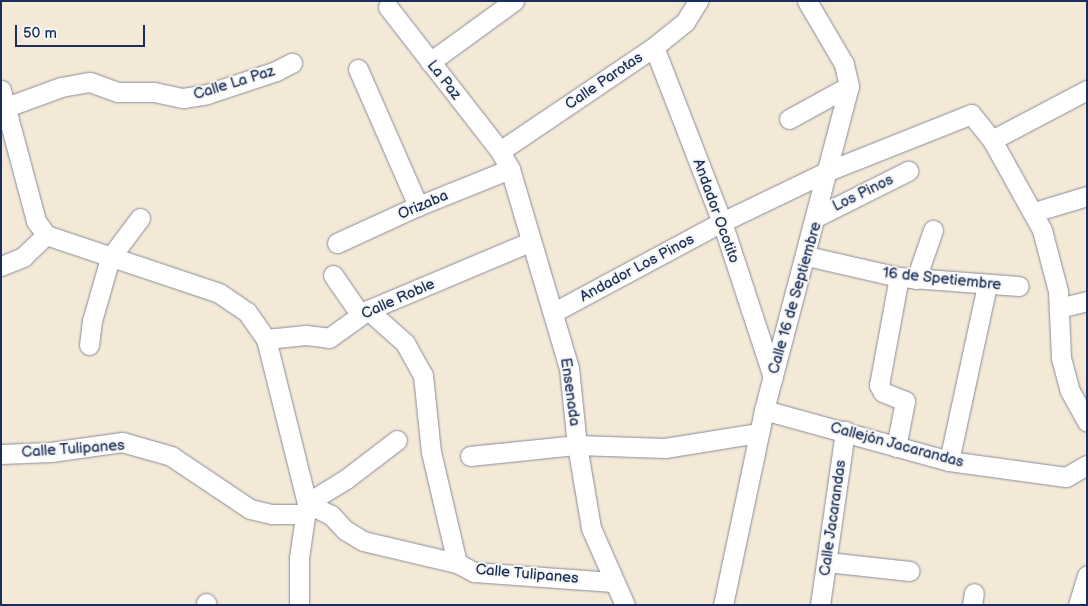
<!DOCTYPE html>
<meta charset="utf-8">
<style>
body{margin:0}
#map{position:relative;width:1088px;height:606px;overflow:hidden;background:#f4e8d6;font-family:"Balsamiq Sans",sans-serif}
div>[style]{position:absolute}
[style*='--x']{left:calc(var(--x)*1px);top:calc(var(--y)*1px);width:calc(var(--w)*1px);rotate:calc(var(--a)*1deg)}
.roads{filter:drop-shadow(0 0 1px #888c9a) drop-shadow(0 0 1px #888c9a)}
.minor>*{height:19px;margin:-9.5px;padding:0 9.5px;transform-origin:9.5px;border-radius:9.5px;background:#fff}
span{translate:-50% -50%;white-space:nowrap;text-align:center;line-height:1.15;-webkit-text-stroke:4px #f6f6f2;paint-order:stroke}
.street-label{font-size:15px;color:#1b2f5e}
.frame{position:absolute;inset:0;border:2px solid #1b2f5e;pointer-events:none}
.scale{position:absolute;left:15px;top:25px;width:130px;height:22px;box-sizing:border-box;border:2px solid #1b2f5e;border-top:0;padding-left:6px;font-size:15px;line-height:18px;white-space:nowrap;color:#1b2f5e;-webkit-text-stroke:4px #f6f6f2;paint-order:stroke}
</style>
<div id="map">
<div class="roads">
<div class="minor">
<i style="--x:388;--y:7;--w:182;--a:52.1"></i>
<i style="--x:500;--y:151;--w:21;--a:61"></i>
<i style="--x:510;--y:169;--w:208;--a:73.5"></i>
<i style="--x:569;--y:368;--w:77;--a:84.1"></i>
<i style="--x:577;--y:445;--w:84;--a:80.4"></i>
<i style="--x:591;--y:528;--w:84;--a:66.2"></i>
<i style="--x:654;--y:47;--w:188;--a:68.8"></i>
<i style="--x:722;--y:222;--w:163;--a:71.8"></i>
<i style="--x:430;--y:62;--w:104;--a:-36"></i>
<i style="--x:358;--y:69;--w:150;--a:66.3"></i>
<i style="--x:1;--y:90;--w:136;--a:75"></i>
<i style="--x:36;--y:221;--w:17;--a:54"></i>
<i style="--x:46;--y:235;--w:182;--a:18.5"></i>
<i style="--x:219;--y:293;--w:34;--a:34"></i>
<i style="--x:247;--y:312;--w:33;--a:55"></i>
<i style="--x:266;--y:339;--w:169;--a:76"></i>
<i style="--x:307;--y:503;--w:56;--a:98.3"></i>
<i style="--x:299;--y:558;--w:47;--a:90"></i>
<i style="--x:1;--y:109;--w:64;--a:-20.1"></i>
<i style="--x:61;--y:87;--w:29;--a:-10"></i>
<i style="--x:90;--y:82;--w:30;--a:20"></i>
<i style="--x:118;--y:92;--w:36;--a:0"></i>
<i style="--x:154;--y:92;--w:30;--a:12"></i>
<i style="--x:183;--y:98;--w:24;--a:-9"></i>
<i style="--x:207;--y:94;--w:73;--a:-18.4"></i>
<i style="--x:276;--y:71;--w:18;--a:-27"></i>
<i style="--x:789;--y:119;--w:68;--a:-28.8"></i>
<i style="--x:992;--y:140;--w:107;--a:-27.8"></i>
<i style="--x:500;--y:151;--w:186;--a:-34"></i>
<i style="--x:654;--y:47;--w:40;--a:-39"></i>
<i style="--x:685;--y:22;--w:25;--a:-58"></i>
<i style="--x:1034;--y:212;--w:55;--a:-16.8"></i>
<i style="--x:818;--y:216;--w:101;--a:-26.6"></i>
<i style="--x:337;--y:243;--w:89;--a:-24.6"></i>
<i style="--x:418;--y:206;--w:99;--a:-21.9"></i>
<i style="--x:807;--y:256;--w:94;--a:12.9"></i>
<i style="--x:899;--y:277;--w:120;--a:4.3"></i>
<i style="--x:1;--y:266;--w:24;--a:-22"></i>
<i style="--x:23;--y:257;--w:32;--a:-44"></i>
<i style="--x:333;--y:275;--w:47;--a:55.3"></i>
<i style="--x:916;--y:279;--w:52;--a:-70.9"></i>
<i style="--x:1059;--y:308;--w:29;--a:-14"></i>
<i style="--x:368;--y:310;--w:50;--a:41.7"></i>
<i style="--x:405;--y:343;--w:37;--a:61"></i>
<i style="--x:423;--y:375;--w:77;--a:84.1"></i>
<i style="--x:431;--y:452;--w:114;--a:76.8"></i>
<i style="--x:554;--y:312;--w:191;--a:-28.2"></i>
<i style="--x:722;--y:222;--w:118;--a:-25.7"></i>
<i style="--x:828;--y:171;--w:154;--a:-21.7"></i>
<i style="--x:971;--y:114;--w:33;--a:51"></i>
<i style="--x:992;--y:140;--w:103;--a:60.9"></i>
<i style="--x:1042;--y:230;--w:63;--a:75.3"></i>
<i style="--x:1058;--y:291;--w:67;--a:87.4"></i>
<i style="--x:1061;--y:358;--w:34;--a:75"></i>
<i style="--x:1070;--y:391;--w:35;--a:61"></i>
<i style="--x:266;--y:339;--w:40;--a:-5.7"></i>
<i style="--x:306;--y:335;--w:23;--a:7"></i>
<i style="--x:329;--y:338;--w:48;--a:-35.7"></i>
<i style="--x:368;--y:310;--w:176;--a:-22.8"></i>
<i style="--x:89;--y:345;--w:24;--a:-83"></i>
<i style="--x:92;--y:321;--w:66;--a:-74.1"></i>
<i style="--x:110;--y:258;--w:50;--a:-53.1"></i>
<i style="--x:764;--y:410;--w:192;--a:15.4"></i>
<i style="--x:949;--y:461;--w:118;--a:7.8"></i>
<i style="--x:1066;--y:477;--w:24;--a:-30"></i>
<i style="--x:896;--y:447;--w:47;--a:-78.9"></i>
<i style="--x:905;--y:401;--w:24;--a:-158"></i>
<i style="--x:883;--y:392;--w:8;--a:-120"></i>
<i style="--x:879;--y:385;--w:110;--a:-79.5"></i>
<i style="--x:1;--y:454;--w:50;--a:-2.3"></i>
<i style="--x:51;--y:452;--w:72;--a:-8"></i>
<i style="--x:122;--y:442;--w:51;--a:15.9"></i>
<i style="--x:171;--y:456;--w:95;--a:33.9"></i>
<i style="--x:250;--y:509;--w:23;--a:13"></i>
<i style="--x:272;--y:514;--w:34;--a:0"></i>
<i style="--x:470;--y:456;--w:108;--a:-5.9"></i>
<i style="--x:577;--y:445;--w:88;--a:2"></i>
<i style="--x:665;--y:448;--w:95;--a:-9.1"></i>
<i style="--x:949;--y:461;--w:180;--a:-77.8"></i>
<i style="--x:307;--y:503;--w:27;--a:27"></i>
<i style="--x:331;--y:515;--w:21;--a:47"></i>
<i style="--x:345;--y:530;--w:21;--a:31"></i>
<i style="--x:363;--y:541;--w:97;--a:13.2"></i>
<i style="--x:457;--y:563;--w:19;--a:28"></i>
<i style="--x:474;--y:572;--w:139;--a:4.1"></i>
<i style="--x:307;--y:503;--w:46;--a:-31.6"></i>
<i style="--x:346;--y:479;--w:64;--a:-37.4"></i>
<i style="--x:827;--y:562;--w:83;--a:6.2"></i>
<i style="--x:206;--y:603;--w:2;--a:63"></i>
<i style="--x:723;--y:605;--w:199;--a:-78.1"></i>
<i style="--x:764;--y:410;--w:335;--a:-75.3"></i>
<i style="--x:849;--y:86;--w:23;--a:-103"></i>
<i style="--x:844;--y:64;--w:73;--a:-120.4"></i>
<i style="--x:820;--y:605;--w:176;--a:-81.8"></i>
<i style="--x:972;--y:605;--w:12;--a:-81"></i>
<i style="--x:1078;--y:605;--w:31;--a:-73"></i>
</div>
</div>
<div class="street-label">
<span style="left:444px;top:80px;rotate:52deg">La Paz</span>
<span style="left:604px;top:81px;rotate:-34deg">Calle Parotas</span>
<span style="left:234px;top:83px;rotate:-17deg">Calle La Paz</span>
<span style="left:863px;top:193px;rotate:-26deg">Los Pinos</span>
<span style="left:423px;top:205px;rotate:-23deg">Orizaba</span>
<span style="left:716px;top:211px;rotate:70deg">Andador Ocotito</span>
<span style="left:637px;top:268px;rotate:-28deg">Andador Los Pinos</span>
<span style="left:942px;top:279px;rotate:6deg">16 de Spetiembre</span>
<span style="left:795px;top:298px;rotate:-74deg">Calle 16 de Septiembre</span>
<span style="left:398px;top:299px;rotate:-24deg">Calle Roble</span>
<span style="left:570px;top:392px;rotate:82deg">Ensenada</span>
<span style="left:897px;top:445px;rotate:15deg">Callejón Jacarandas</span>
<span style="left:73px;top:449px;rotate:-4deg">Calle Tulipanes</span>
<span style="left:833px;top:518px;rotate:-82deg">Calle Jacarandas</span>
<span style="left:527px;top:574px;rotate:5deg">Calle Tulipanes</span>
</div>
<div class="frame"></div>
<div class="scale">50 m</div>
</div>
